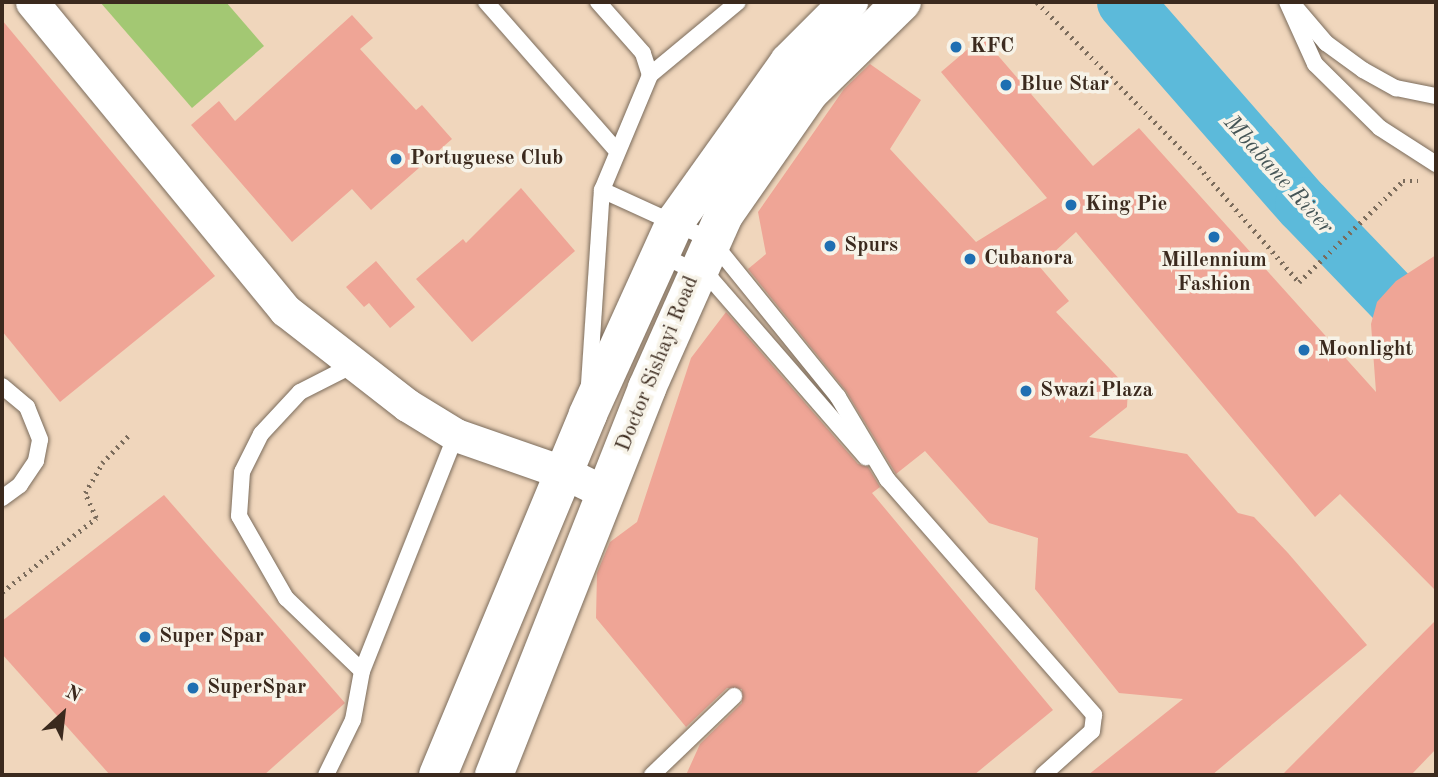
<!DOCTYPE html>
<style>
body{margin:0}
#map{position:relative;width:1438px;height:777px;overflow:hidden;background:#f3e6cf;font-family:"Old Standard TT",serif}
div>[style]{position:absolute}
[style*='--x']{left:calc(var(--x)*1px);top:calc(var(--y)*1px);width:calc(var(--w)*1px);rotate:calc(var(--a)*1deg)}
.built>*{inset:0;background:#f0d6bc;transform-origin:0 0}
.green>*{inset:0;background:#a3c873}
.river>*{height:56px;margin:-28px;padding:0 28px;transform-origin:28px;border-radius:28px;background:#5cbada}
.building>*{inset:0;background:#efa596}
.path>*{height:4.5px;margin-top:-2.25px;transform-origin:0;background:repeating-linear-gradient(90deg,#7b6c5c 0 2px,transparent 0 7px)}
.roads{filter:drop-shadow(0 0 2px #7b6c5c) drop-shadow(0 0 2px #7b6c5c)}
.lane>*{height:16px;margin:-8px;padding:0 8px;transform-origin:8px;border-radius:8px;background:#fff}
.street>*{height:33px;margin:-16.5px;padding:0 16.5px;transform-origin:16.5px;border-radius:16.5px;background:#fff}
.secondary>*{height:38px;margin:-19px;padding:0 19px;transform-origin:19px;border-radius:19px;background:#fff}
.dots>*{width:19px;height:19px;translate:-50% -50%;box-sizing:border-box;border:4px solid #f7f3e8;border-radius:50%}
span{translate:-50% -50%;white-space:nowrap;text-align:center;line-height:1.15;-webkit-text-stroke:7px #f7f3e8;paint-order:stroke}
.poi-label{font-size:21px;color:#3b2a1e;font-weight:700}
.left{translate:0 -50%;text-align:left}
.street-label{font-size:21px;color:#3b2a1e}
.water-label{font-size:23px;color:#455556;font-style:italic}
.frame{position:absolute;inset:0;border:4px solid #3b2a1e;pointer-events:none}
.north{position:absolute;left:28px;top:679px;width:70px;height:70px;-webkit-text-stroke:5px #f7f3e8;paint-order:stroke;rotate:27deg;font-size:19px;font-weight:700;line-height:28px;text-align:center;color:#3b2a1e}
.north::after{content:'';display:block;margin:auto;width:24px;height:32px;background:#3b2a1e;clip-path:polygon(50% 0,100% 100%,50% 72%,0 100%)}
</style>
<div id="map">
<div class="built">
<i style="left:2px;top:2px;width:1434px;height:773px"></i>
</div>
<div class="green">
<i style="clip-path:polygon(100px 2px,226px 2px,264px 46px,192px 108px)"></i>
</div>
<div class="river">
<i style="--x:1125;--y:2;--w:270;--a:48.8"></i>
<i style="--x:1303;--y:205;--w:192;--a:46.1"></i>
</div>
<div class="building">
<i style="clip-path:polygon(352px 15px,373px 38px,360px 49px,416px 110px,422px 105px,452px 139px,371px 210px,352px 189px,292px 242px,191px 125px,219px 101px,235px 121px)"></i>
<i style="clip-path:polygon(2px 20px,215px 276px,60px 402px,2px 331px)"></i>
<i style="clip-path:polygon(982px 37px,1093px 166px,1139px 128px,1376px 392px,1371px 324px,1377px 302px,1396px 281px,1436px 255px,1436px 591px,1340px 494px,1315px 517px,1076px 232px,1039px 266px,1069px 301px,1056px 312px,1128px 388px,1127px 407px,1089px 437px,1187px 454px,1238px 513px,1254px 517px,1288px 553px,1367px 645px,1212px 775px,1088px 775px,1183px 699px,1119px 693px,1035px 589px,1038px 538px,989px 523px,925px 451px,896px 474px,846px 391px,748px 269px,766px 254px,758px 212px,844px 89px,870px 64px,921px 100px,890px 149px,976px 242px,1047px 198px,941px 72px)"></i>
<i style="clip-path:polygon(521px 188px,575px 251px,472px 342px,416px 279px,463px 239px,466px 243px)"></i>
<i style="clip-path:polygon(376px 261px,415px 307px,390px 328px,369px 303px,364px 307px,346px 287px)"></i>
<i style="clip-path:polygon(726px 312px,858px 464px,868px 467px,880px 487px,872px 493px,1053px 710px,974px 775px,686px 775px,700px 744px,742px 703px,742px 689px,727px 688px,686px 727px,596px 618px,597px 573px,610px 542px,637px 522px,691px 358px)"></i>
<i style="clip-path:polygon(164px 495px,345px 703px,264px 775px,110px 775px,2px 654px,2px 621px)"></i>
<i style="clip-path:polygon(1436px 620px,1436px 749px,1411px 775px,1282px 775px)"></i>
</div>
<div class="path">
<i style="--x:1037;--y:2;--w:231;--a:45.5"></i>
<i style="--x:1199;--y:167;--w:152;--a:49"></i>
<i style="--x:1299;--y:282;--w:145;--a:-44.2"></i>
<i style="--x:1403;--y:181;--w:15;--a:0"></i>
<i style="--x:2;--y:592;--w:120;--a:-38.2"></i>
<i style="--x:96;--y:518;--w:27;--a:-114"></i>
<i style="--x:85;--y:493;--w:34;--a:-60"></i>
<i style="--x:102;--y:463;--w:39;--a:-46"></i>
</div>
<div class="roads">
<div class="lane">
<i style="--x:486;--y:2;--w:198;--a:48.7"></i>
<i style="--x:1287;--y:2;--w:68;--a:65.7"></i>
<i style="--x:1315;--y:64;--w:91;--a:44.6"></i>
<i style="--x:1380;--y:128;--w:67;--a:32.7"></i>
<i style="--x:1297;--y:9;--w:45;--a:49.5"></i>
<i style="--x:1326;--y:43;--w:46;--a:36.1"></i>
<i style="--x:1363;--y:70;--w:38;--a:29"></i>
<i style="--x:1396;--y:88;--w:41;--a:11.3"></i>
<i style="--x:650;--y:75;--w:114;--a:-39.7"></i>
<i style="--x:602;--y:190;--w:120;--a:24.6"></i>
<i style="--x:711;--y:240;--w:202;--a:51"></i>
<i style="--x:838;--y:397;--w:96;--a:59.1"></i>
<i style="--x:887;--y:479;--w:314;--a:48.7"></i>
<i style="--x:1094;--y:715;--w:16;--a:97"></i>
<i style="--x:1092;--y:731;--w:66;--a:138.1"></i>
<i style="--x:660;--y:254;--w:58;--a:26.6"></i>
<i style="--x:712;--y:280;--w:235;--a:49"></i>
<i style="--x:355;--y:364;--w:62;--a:153"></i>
<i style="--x:300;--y:392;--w:57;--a:132.9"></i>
<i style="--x:261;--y:434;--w:42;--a:116.6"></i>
<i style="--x:242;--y:472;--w:44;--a:93.9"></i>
<i style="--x:239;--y:516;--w:95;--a:60.2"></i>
<i style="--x:286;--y:598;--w:105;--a:43.8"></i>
<i style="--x:589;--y:384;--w:194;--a:-86.2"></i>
<i style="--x:602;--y:190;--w:125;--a:-67.3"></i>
<i style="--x:650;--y:75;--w:23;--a:-108"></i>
<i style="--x:643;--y:53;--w:68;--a:-131.4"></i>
<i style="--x:2;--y:386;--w:33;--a:40"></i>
<i style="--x:27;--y:407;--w:35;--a:68"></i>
<i style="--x:40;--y:440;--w:21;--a:101"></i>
<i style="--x:36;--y:461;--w:29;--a:124"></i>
<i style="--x:20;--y:485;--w:22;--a:144"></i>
<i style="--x:326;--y:775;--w:61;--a:-63.9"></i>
<i style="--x:353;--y:720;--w:50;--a:-79.6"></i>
<i style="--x:362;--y:671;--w:254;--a:-68.3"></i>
<i style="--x:652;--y:775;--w:114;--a:-43.9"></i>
</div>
<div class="street">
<i style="--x:32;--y:2;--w:399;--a:50.6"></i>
<i style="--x:285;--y:310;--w:155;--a:37.9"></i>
<i style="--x:407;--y:405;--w:57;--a:31.5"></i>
<i style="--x:456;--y:435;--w:115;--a:19.2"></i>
<i style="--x:565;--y:473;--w:46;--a:26"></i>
</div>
<div class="secondary">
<i style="--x:438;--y:775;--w:391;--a:-67.4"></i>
<i style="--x:588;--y:414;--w:211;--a:-65.6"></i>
<i style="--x:675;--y:222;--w:196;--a:-54.5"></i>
<i style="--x:789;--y:62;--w:85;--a:-45"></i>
<i style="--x:494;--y:775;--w:416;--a:-68.4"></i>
<i style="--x:647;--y:388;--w:189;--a:-66"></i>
<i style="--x:724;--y:215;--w:149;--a:-55.1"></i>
<i style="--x:809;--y:93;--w:130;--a:-44.4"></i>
</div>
</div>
<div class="dots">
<i style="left:956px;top:47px;background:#1f6fb2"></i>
<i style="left:1006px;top:85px;background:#1f6fb2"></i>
<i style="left:396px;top:159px;background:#1f6fb2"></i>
<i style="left:1071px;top:205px;background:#1f6fb2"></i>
<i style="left:1214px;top:237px;background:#1f6fb2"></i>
<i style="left:830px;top:246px;background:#1f6fb2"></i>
<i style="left:970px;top:259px;background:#1f6fb2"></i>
<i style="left:1304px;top:350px;background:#1f6fb2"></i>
<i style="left:1026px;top:391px;background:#1f6fb2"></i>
<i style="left:145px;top:637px;background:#1f6fb2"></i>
<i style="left:193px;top:688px;background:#1f6fb2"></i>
</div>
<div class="poi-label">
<span class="left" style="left:970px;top:47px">KFC</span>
<span class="left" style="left:1020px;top:85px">Blue Star</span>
<span class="left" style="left:410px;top:159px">Portuguese Club</span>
<span class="left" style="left:1085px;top:205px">King Pie</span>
<span class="left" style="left:844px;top:246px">Spurs</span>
<span class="left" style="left:984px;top:259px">Cubanora</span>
<span style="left:1214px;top:273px">Millennium<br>Fashion</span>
<span class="left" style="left:1318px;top:350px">Moonlight</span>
<span class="left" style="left:1040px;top:391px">Swazi Plaza</span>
<span class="left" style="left:159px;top:637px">Super Spar</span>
<span class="left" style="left:207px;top:688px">SuperSpar</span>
</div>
<div class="street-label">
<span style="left:658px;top:364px;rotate:-68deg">Doctor Sishayi Road</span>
</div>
<div class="water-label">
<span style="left:1278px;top:175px;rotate:48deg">Mbabane River</span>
</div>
<div class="frame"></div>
<div class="north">N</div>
</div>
